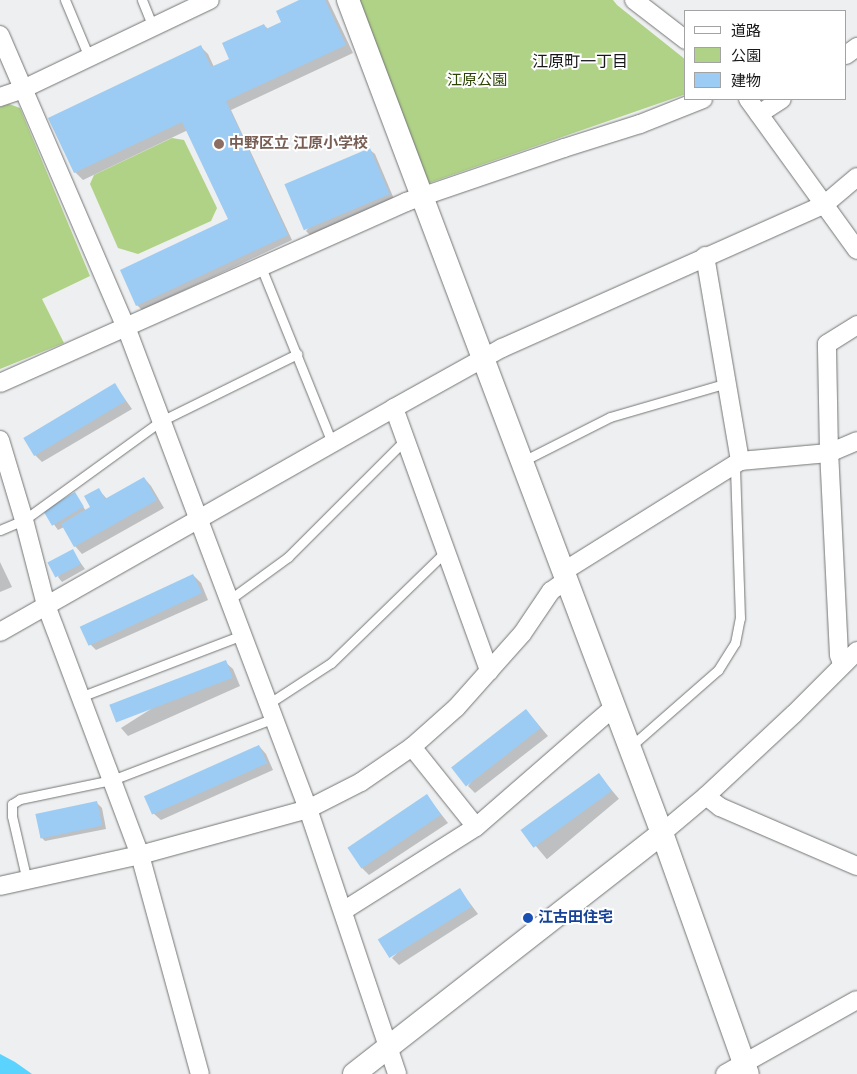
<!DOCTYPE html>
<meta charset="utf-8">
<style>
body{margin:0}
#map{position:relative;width:857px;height:1074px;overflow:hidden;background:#eeeff0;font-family:"Varela Round","Noto Sans JP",sans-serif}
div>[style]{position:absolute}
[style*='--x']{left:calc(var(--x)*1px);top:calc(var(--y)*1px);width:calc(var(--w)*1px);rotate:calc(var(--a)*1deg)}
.green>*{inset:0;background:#afd286}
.water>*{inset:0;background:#5ad3ff}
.shadow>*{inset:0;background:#0003;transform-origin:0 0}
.building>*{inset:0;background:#9cccf3;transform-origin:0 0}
.roads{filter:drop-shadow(0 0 1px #747575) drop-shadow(0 0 1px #747575)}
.service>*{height:9px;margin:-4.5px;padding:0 4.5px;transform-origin:4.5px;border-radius:4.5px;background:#fff}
.minor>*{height:18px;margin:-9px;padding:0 9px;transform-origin:9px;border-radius:9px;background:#fff}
.tertiary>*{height:22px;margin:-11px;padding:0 11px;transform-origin:11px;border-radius:11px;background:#fff}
.dots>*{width:14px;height:14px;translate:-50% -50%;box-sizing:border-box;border:2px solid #fff;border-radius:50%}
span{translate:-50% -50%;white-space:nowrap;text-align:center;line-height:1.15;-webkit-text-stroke:4px #fff;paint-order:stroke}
.park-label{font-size:15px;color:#2c4402}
.education-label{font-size:15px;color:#785e54;font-weight:700}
.left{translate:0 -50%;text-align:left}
.transit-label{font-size:15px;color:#164399;font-weight:700}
.neighbourhood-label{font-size:16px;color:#181818}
.legend{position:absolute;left:684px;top:10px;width:162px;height:90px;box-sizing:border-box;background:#fff;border:1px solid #a3a3a3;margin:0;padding:6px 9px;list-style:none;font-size:15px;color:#181818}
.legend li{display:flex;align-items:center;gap:10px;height:25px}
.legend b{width:25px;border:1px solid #a3a3a3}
</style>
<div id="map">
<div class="green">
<i style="clip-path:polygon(359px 0,613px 0,617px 5px,686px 60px,686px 94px,429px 183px)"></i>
<i style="clip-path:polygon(9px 104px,20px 108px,90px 276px,42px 299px,64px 343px,0 369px,0 107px)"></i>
<i style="clip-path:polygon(172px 138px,184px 140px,217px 208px,211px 221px,138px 254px,118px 248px,90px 184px,94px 175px)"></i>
</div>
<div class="water">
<i style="clip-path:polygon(0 1054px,15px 1062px,32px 1074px,0 1074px)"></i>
</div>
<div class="shadow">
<i style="clip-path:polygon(302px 0,328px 0,353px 53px,231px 110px,292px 240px,142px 310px,137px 305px,229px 220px,188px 130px,83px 180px,75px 172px,201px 47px,208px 54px,214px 67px,231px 59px,264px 25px,268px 29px,282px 23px)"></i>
<i style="clip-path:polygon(370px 150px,375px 154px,394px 199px,311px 236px,306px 231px)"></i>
<i style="clip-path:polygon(115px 385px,132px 409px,42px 462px,34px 454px,25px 438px)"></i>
<i style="clip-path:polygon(144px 478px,151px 486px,164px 508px,82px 554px,75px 546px,64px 527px,58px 530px,45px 512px,75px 494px,86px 511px,92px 508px,99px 490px,107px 499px)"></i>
<i style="clip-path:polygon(72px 551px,85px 569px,62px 582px,58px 577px)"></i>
<i style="clip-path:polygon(0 562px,12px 587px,0 592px)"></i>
<i style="clip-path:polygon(193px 575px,201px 583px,208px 600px,96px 650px,88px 642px)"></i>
<i style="clip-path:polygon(225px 662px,233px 669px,240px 686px,128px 736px,121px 728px)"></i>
<i style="clip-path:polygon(526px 710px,548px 736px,475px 793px,468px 786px)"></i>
<i style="clip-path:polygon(259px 746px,266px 754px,273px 770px,161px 820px,153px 813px)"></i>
<i style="left:599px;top:775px;width:31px;height:94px;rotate:50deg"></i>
<i style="clip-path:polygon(427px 796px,448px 823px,369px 875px,362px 868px)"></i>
<i style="clip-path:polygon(97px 803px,102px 808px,106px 829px,45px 841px,40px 836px)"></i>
<i style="clip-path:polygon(460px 890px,478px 914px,399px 965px,392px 958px)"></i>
</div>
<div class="building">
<i style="clip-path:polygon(299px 0,325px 0,346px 45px,226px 101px,288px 235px,136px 306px,120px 270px,228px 219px,182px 122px,74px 173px,48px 118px,201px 45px,211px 67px,229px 59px,222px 43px,264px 24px,266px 29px,281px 22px,276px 11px)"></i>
<i style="left:370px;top:148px;width:50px;height:93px;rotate:67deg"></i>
<i style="left:115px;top:383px;width:21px;height:107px;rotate:59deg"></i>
<i style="clip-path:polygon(144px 477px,157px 500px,74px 547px,61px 524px,90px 507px,84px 496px,99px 488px,105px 499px)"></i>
<i style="left:75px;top:492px;width:17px;height:37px;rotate:59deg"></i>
<i style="left:73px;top:549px;width:17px;height:29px;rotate:62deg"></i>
<i style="left:193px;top:574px;width:21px;height:125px;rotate:65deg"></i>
<i style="left:226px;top:660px;width:19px;height:125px;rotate:69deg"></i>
<i style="left:526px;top:709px;width:24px;height:95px;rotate:52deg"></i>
<i style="left:259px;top:745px;width:20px;height:126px;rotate:66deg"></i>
<i style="left:599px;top:773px;width:22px;height:97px;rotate:54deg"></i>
<i style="left:427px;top:794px;width:25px;height:96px;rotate:56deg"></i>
<i style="left:97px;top:801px;width:25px;height:63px;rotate:78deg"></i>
<i style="left:460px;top:888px;width:22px;height:97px;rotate:58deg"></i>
</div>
<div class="roads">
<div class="service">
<i style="--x:65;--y:0;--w:62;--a:67.2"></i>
<i style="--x:142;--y:0;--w:29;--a:68"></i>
<i style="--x:261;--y:267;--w:190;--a:68"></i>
<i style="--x:523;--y:461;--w:97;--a:-26.8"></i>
<i style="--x:610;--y:417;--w:122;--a:-16.2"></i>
<i style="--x:0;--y:530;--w:26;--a:-23"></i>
<i style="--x:24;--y:520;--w:169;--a:-35.9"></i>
<i style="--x:161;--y:421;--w:152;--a:-26.2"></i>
<i style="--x:229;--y:600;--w:73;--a:-36.1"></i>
<i style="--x:288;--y:557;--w:165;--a:-45"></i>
<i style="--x:80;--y:697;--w:173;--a:-20.9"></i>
<i style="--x:268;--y:704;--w:75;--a:-33.1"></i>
<i style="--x:331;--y:663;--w:161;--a:-44.2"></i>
<i style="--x:630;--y:747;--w:117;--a:-41.2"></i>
<i style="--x:718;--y:670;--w:32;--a:-58"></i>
<i style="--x:735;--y:643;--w:25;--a:-79"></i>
<i style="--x:740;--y:618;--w:154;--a:-91.9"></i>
<i style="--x:27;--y:881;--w:67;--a:-103"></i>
<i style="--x:12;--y:816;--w:12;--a:-90"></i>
<i style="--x:12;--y:804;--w:9;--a:-32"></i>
<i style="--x:20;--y:799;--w:94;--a:-11.7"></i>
<i style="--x:112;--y:780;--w:173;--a:-20.9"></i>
</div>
<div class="minor">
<i style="--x:634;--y:0;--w:66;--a:37.6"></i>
<i style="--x:0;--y:35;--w:318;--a:66.7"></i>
<i style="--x:126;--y:327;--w:515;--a:69.31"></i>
<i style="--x:308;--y:809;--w:280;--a:71.4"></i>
<i style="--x:846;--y:55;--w:14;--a:-36"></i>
<i style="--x:0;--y:97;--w:24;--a:-19"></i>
<i style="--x:23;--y:89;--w:207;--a:-25.5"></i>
<i style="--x:748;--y:99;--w:186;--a:54.2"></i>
<i style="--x:759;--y:114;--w:27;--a:-33"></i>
<i style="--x:705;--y:256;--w:208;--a:80.3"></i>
<i style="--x:0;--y:383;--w:445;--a:-24"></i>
<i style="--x:406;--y:202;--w:167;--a:-18.9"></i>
<i style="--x:564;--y:148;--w:80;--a:-17.5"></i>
<i style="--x:640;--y:124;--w:68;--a:-21.6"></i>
<i style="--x:394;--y:408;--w:280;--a:70.1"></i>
<i style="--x:0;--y:440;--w:84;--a:73.3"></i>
<i style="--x:24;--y:520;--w:88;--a:75.5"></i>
<i style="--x:46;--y:605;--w:267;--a:69.4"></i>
<i style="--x:140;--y:855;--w:227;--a:74.7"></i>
<i style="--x:564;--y:571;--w:208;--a:-32"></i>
<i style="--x:740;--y:461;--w:89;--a:-5.1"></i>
<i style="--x:829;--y:453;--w:30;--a:-23"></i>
<i style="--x:0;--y:632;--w:453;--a:-29.6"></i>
<i style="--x:394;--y:408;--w:124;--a:-29.1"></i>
<i style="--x:502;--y:348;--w:354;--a:-24"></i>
<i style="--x:825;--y:204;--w:42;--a:-40.2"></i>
<i style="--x:842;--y:664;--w:9;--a:-108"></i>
<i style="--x:839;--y:655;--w:202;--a:-92.8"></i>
<i style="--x:829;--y:453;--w:109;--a:-91.1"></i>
<i style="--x:827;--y:344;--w:36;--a:-32"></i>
<i style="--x:412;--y:747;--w:102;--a:51.3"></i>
<i style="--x:706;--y:796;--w:18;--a:38"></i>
<i style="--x:720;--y:807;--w:149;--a:23.3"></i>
<i style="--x:662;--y:833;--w:57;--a:-40.1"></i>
<i style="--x:706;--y:796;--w:120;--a:-43"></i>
<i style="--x:794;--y:714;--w:89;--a:-45"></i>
<i style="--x:0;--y:886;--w:143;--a:-12.5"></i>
<i style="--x:140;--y:855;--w:174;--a:-15.3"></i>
<i style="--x:308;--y:809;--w:59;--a:-27"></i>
<i style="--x:361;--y:782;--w:62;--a:-34.5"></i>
<i style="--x:412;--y:747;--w:59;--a:-41.6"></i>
<i style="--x:456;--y:708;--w:99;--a:-48.3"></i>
<i style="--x:522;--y:634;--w:52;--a:-56"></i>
<i style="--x:551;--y:591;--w:19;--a:-35"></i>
<i style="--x:343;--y:911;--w:157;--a:-32.3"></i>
<i style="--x:476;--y:827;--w:183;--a:-41"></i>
<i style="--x:725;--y:1074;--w:151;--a:-29.3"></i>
</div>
<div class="tertiary">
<i style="--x:348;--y:0;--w:890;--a:69.35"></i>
<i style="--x:662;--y:833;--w:256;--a:70.4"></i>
<i style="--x:354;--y:1074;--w:391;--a:-38"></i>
</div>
</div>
<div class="dots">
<i style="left:219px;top:144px;background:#8d6e63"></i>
<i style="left:528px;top:918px;background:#1a4fb4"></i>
</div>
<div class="park-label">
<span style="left:477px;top:81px">江原公園</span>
</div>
<div class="education-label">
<span class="left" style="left:229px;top:144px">中野区立 江原小学校</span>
</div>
<div class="transit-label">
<span class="left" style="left:538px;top:918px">江古田住宅</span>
</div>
<div class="neighbourhood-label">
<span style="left:580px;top:62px">江原町一丁目</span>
</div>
<ul class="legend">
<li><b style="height:6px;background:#fff"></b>道路</li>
<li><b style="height:14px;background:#afd286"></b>公園</li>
<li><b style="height:14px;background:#9cccf3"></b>建物</li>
</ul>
</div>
